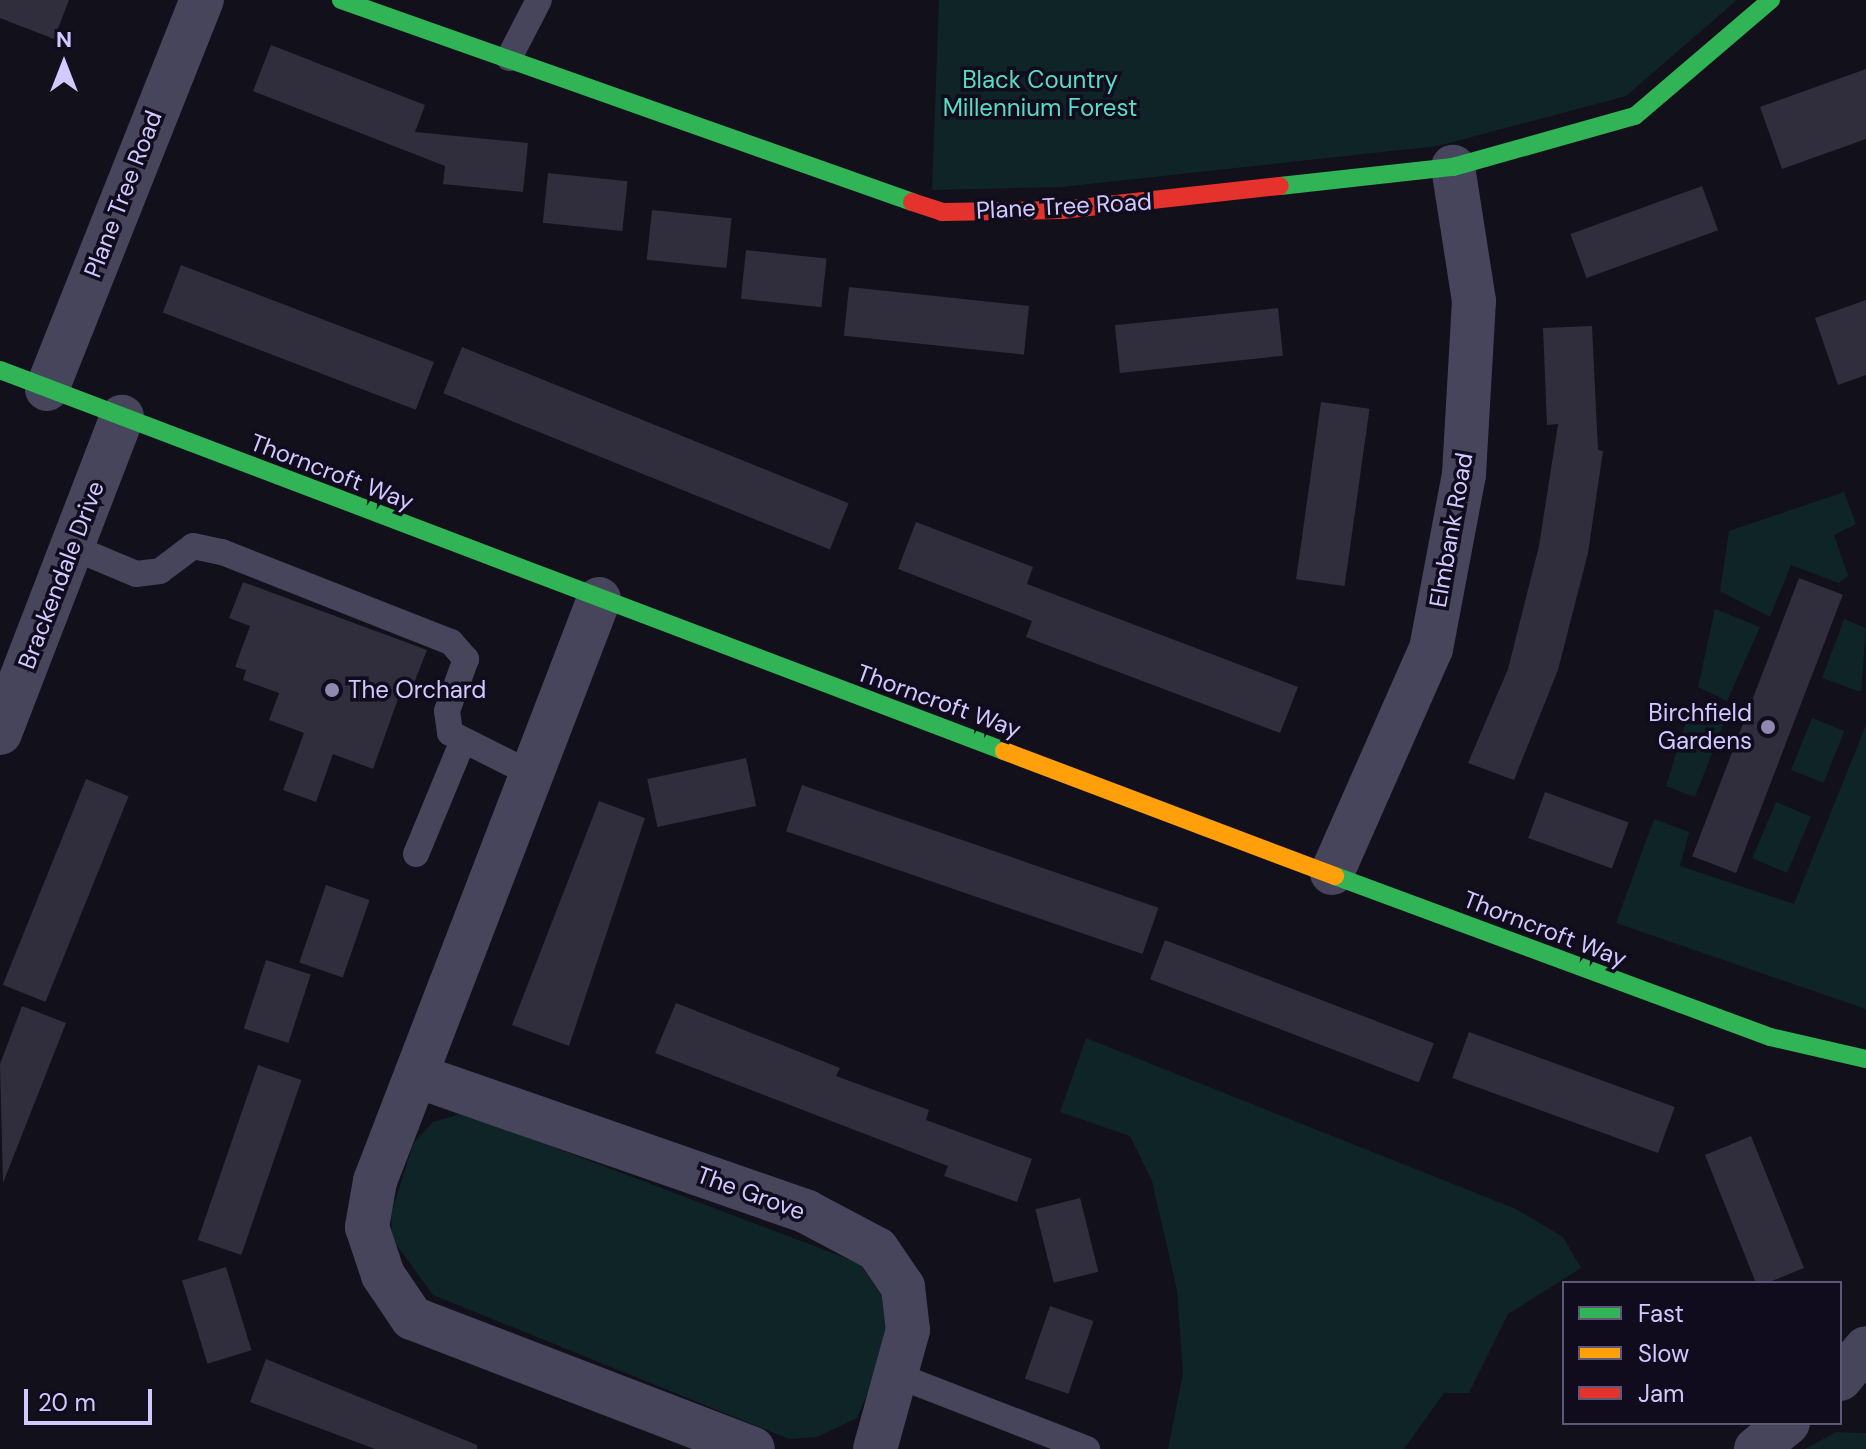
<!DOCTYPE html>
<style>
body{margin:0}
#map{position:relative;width:1866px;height:1449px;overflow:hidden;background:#12101a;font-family:"DM Sans",sans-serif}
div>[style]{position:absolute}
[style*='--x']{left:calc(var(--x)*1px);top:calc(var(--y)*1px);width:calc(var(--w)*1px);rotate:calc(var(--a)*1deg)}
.green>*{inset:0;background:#0f2426;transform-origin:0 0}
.building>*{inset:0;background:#302d3d;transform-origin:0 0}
.lane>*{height:26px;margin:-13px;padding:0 13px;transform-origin:13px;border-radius:13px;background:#47455b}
.street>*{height:44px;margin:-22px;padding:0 22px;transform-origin:22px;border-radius:22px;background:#47455b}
.fast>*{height:18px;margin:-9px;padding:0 9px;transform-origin:9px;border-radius:9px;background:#30b455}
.slow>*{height:18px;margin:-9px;padding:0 9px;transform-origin:9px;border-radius:9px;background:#ff9f0a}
.jam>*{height:18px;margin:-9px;padding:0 9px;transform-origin:9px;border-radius:9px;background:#e5322d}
.dots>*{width:22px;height:22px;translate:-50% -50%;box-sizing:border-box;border:4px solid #100c1e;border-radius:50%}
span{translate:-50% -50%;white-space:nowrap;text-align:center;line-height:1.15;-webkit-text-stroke:7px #100c1e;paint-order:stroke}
.park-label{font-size:24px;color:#56dec2}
.street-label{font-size:24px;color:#d2c9ff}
.poi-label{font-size:24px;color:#d2c9ff}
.left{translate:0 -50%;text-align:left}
.right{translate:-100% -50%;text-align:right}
.legend{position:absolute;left:1562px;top:1281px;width:280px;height:144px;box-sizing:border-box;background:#100c1e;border:2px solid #5e5878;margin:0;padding:10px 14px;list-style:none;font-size:24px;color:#d2c9ff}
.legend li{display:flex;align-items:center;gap:16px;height:40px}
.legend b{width:40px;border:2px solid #5e5878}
.north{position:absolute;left:24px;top:24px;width:80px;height:80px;-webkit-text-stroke:6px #100c1e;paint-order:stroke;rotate:0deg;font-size:22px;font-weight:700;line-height:32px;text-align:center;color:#d2c9ff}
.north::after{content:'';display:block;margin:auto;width:28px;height:36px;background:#d2c9ff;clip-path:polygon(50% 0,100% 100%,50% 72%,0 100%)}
.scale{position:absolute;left:24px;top:1389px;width:128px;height:36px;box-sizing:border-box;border:4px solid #d2c9ff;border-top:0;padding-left:10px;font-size:24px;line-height:28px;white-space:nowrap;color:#d2c9ff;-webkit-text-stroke:6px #100c1e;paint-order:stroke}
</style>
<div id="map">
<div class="green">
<i style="clip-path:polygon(939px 0,1737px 0,1626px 96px,1438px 146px,1062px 187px,932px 190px)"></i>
<i style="clip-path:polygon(1844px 492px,1856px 524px,1834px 535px,1848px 576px,1839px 583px,1791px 565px,1770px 617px,1720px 591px,1729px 531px)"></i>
<i style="clip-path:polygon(1715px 609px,1760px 627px,1727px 701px,1698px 687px)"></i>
<i style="clip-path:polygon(1844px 619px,1866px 628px,1861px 692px,1822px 678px)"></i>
<i style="clip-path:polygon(1691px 705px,1726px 717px,1695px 797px,1666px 786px)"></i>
<i style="left:1812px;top:718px;width:35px;height:56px;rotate:22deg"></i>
<i style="clip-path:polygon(1866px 725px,1866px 1009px,1616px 923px,1654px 819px,1689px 832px,1680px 866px,1794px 904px)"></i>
<i style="left:1776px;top:802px;width:38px;height:61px;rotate:23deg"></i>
<i style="clip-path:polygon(1086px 1038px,1516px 1209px,1563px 1237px,1581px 1268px,1508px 1314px,1469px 1393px,1444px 1393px,1404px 1449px,1168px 1449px,1183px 1373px,1177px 1290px,1152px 1181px,1130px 1136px,1060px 1112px)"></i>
<i style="clip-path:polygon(464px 1113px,859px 1263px,889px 1306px,893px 1335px,857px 1418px,817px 1437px,789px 1439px,433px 1295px,392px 1239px,391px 1214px,414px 1142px,433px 1122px)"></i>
<i style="clip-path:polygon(1836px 1432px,1866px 1433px,1866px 1449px,1805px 1449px)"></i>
</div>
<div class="building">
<i style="clip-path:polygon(0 0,69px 0,54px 39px,0 18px)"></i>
<i style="clip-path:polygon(271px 45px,425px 105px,415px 132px,528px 143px,523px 192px,443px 184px,445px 166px,253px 91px)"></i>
<i style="clip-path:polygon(1866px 69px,1866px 139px,1782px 169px,1760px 107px)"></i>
<i style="left:548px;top:173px;width:80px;height:50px;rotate:6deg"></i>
<i style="left:1702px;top:186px;width:47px;height:140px;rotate:70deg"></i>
<i style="left:652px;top:210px;width:80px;height:50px;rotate:6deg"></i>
<i style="left:746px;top:250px;width:81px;height:49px;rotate:6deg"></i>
<i style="left:181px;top:265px;width:271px;height:51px;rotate:21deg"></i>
<i style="left:849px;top:287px;width:181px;height:49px;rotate:6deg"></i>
<i style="clip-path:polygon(1866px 300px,1866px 375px,1838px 385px,1815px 318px)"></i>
<i style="left:1278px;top:308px;width:48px;height:164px;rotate:84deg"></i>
<i style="clip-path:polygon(1592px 326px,1598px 450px,1603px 451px,1588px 553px,1558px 670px,1514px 780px,1468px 763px,1508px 669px,1539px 546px,1558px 424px,1547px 425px,1543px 328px)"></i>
<i style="left:462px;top:347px;width:417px;height:50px;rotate:22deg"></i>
<i style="left:1321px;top:402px;width:49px;height:179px;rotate:8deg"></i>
<i style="clip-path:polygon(916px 522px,1033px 567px,1027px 584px,1298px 687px,1280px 733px,1026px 637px,1032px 621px,898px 569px)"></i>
<i style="left:1799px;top:578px;width:47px;height:298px;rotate:21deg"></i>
<i style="clip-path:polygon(243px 582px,427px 650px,412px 688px,403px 685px,373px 769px,333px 754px,316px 802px,283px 790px,304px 733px,269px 720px,279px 693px,243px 680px,246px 670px,235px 667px,250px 626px,229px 618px)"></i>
<i style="left:746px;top:758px;width:49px;height:101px;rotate:78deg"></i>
<i style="left:86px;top:779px;width:46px;height:222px;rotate:22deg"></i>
<i style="left:802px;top:785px;width:377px;height:49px;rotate:19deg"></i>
<i style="left:1545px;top:792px;width:89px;height:49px;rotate:20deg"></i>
<i style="clip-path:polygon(599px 801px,645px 818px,569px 1046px,512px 1025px)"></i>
<i style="left:326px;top:885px;width:46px;height:82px;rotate:19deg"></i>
<i style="left:1165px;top:940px;width:288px;height:42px;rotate:21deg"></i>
<i style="left:266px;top:960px;width:47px;height:72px;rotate:18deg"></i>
<i style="clip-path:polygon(676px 1003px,840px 1068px,836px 1076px,929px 1110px,926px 1120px,1032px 1159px,1017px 1202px,944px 1176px,948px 1166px,655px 1053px)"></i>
<i style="clip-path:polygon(22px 1006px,66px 1023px,3px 1183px,0 1064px)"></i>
<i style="left:1469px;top:1032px;width:219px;height:49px;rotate:20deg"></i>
<i style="left:258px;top:1065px;width:46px;height:185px;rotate:19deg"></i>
<i style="clip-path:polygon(1751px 1136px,1804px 1268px,1767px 1283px,1756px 1283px,1705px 1155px)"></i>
<i style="left:1080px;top:1198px;width:76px;height:46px;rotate:76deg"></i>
<i style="left:226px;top:1267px;width:87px;height:46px;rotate:73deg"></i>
<i style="left:1050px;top:1306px;width:46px;height:77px;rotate:19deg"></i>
<i style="clip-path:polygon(266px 1359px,477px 1445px,477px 1449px,375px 1449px,250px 1402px)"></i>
</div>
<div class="lane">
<i style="--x:509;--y:58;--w:65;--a:-62.7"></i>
<i style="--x:72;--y:547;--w:69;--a:22.9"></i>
<i style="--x:136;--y:574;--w:24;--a:-7"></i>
<i style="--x:160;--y:571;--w:41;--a:-37.1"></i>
<i style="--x:193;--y:546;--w:30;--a:12"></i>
<i style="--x:222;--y:552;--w:246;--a:21.5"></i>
<i style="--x:451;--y:642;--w:23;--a:49"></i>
<i style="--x:466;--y:659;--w:55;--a:110.1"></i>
<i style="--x:447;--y:711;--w:22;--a:82"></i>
<i style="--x:450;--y:733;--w:93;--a:26.8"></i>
<i style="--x:416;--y:854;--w:120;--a:-67.5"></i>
<i style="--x:896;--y:1375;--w:205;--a:21.2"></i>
</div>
<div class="street">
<i style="--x:47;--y:389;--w:419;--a:-68.3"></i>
<i style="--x:599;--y:599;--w:624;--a:111.05"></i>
<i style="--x:375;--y:1181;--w:47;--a:99.9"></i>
<i style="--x:367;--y:1227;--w:51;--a:71.6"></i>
<i style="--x:383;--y:1275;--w:52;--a:56"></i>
<i style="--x:412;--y:1318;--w:365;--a:21"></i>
<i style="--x:0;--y:733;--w:339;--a:-68.9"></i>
<i style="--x:1332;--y:873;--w:245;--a:-66.2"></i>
<i style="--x:1431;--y:649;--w:178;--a:-79.3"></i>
<i style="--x:1464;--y:474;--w:173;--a:-86.7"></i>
<i style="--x:1474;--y:301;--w:136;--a:-98.9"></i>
<i style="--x:420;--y:1077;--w:410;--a:19.2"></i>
<i style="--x:807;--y:1212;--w:79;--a:27.9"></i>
<i style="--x:877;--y:1249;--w:46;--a:55.6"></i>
<i style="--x:903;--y:1287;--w:43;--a:83.4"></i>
<i style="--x:908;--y:1330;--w:123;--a:105.5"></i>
<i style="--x:1840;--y:1379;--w:40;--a:-50"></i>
<i style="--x:1756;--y:1449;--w:41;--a:-39.1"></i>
</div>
<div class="fast">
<i style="--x:341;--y:0;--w:606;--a:19.48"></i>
<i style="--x:1280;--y:186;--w:174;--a:-6.3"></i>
<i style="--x:1453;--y:167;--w:189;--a:-15.7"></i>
<i style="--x:1635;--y:116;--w:179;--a:-40.5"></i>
<i style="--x:0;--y:370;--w:1074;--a:20.78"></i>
<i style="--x:1335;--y:876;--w:464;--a:20.3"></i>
<i style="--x:1770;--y:1037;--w:98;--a:12.9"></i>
</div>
<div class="slow">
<i style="--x:1004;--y:751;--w:354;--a:20.7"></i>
</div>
<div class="jam">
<i style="--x:912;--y:202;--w:32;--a:18"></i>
<i style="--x:942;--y:212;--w:120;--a:-1"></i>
<i style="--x:1062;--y:210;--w:219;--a:-6.3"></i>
</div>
<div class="dots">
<i style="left:332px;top:690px;background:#8f88af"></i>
<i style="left:1768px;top:727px;background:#8f88af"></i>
</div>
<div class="park-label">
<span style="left:1040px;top:94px">Black Country<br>Millennium Forest</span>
</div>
<div class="street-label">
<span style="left:123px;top:194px;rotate:-69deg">Plane Tree Road</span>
<span style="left:1064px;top:206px;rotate:-3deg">Plane Tree Road</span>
<span style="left:332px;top:472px;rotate:21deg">Thorncroft Way</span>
<span style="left:1451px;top:530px;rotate:-80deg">Elmbank Road</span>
<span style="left:61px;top:575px;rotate:-69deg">Brackendale Drive</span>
<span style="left:939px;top:701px;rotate:20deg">Thorncroft Way</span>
<span style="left:1545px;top:929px;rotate:21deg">Thorncroft Way</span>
<span style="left:751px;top:1193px;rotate:20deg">The Grove</span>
</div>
<div class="poi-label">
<span class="left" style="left:348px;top:690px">The Orchard</span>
<span class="right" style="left:1752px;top:727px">Birchfield<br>Gardens</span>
</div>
<ul class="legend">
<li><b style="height:10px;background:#30b455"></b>Fast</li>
<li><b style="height:10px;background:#ff9f0a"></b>Slow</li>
<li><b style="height:10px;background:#e5322d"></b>Jam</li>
</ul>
<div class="north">N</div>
<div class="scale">20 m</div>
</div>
